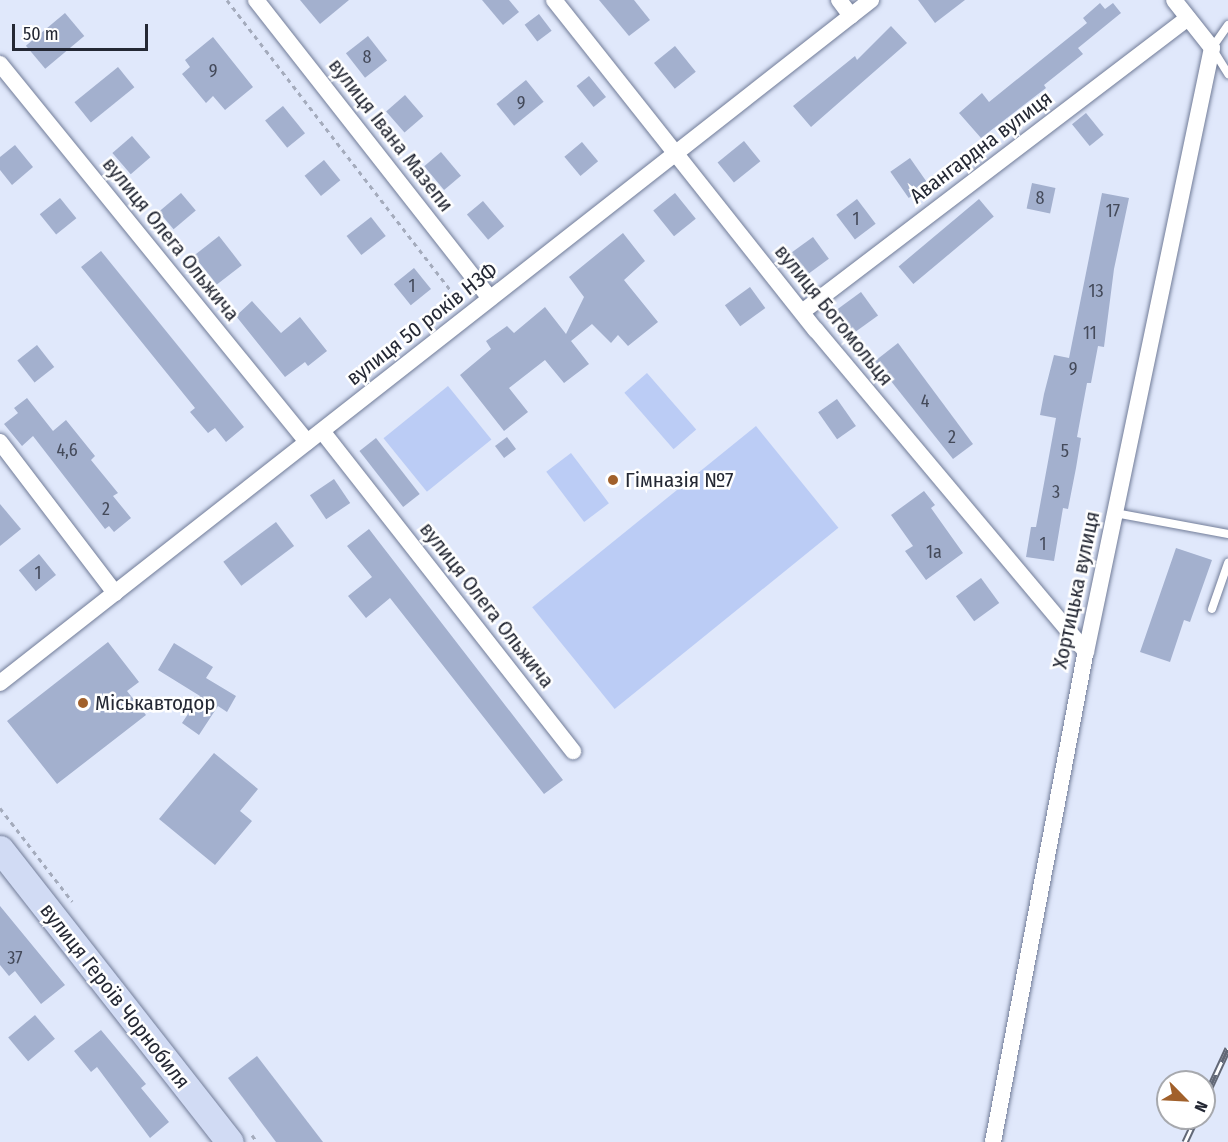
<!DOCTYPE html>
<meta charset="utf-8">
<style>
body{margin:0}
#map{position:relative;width:1228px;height:1142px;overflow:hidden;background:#e0e8fb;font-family:"Fira Sans Condensed",sans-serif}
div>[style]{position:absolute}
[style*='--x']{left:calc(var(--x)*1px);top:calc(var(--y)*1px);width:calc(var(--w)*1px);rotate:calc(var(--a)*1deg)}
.green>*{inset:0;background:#bbccf5;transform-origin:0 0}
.building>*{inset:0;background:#a3b0ce;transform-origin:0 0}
.path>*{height:3px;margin-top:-1.5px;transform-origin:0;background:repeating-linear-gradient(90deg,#a4abbc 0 4.5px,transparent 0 9px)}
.roads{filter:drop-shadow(0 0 2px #717c98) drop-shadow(0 0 2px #717c98)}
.service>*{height:8px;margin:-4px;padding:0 4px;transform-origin:4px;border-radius:4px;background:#fff}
.minor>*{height:16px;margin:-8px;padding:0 8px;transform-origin:8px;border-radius:8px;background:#fff}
.primary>*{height:27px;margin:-13.5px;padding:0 13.5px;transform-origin:13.5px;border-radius:13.5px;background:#d1dbf4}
.rail>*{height:7px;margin-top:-3.5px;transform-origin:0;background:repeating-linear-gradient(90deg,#fff 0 14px,#626876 0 28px);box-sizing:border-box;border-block:2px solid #626876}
.dots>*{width:16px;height:16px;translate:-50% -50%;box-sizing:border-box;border:3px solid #fff;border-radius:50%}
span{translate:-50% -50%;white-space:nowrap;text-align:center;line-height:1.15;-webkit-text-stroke:5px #fff;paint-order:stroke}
.number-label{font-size:18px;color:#444a5a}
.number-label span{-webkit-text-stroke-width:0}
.street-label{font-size:21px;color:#242834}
.poi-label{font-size:21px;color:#242834}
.left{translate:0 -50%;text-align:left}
.north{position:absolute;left:1156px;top:1070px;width:60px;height:60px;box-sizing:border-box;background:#fff;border:2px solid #a7a9ae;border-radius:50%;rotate:114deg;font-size:16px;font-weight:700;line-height:24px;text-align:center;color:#242834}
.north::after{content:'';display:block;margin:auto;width:21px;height:27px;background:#a1602b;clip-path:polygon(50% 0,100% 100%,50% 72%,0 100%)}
.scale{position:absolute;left:12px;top:24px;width:136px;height:27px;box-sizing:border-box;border:3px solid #242834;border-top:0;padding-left:8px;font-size:18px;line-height:21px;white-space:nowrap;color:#242834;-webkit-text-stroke:4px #fff;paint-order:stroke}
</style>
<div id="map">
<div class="green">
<i style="left:647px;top:373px;width:75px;height:30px;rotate:49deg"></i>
<i style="left:448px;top:386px;width:69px;height:83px;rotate:51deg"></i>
<i style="left:756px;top:426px;width:131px;height:288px;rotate:51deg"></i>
<i style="left:571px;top:453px;width:63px;height:31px;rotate:53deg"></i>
</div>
<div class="building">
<i style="clip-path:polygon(300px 0,349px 0,320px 24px)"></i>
<i style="clip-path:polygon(482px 0,509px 0,519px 12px,503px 25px)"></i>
<i style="clip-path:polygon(599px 0,634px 0,650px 20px,629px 36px)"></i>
<i style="clip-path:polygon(918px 0,965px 0,935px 23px)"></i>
<i style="clip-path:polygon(1100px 3px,1105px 9px,1113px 3px,1121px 13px,1078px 48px,1083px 54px,1044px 85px,1046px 88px,981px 138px,959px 113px,982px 93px,989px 102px,1087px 23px,1083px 18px)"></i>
<i style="left:65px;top:13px;width:30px;height:51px;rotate:50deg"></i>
<i style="left:539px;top:14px;width:21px;height:18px;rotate:53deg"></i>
<i style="clip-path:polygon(891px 26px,907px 43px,811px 127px,793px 106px,855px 56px,857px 60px)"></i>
<i style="left:368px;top:36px;width:31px;height:28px;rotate:52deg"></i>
<i style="clip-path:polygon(213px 37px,253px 87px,225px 110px,213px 96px,206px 103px,182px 74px,190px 67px,185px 60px)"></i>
<i style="left:675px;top:46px;width:33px;height:27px;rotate:51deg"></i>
<i style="left:118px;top:67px;width:26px;height:56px;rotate:51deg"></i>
<i style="left:589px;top:76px;width:27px;height:16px;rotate:51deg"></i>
<i style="left:526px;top:80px;width:28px;height:38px;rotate:51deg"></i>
<i style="left:405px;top:95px;width:28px;height:25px;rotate:49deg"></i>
<i style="left:283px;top:106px;width:35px;height:23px;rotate:51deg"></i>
<i style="left:1086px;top:113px;width:28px;height:18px;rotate:51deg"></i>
<i style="left:132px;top:136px;width:28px;height:26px;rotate:49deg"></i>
<i style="left:744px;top:141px;width:26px;height:34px;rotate:51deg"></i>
<i style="left:582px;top:142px;width:25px;height:23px;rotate:50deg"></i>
<i style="clip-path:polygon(15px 145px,33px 167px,12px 185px,0 170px,0 157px)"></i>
<i style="left:441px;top:152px;width:31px;height:22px;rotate:50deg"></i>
<i style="left:910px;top:158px;width:32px;height:24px;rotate:55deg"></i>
<i style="left:324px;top:160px;width:26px;height:25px;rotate:51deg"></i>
<i style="left:1032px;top:183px;width:24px;height:26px;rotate:12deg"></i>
<i style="left:181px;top:193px;width:23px;height:29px;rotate:50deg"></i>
<i style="left:675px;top:193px;width:33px;height:28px;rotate:51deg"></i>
<i style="clip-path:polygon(1102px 193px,1129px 198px,1114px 269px,1104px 347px,1098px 346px,1091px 383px,1087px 383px,1077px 437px,1081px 438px,1076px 468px,1068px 509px,1063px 508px,1054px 561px,1026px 557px,1031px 527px,1036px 527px,1056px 418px,1040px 415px,1044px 394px,1054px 355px,1069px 358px)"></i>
<i style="left:60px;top:198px;width:26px;height:26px;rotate:51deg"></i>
<i style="left:857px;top:199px;width:31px;height:26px;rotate:53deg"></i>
<i style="left:979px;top:199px;width:23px;height:105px;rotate:50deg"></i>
<i style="left:483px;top:201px;width:33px;height:21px;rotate:50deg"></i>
<i style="left:371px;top:217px;width:24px;height:31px;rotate:52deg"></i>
<i style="clip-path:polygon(623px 233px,645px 261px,624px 280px,658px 322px,628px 346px,618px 335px,611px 343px,592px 324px,571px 341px,589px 364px,564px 383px,545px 360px,509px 388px,528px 412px,504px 431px,460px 375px,491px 349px,486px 341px,507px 326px,514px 333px,545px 307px,566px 334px,584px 297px,569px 277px)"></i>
<i style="left:219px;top:236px;width:37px;height:32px;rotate:52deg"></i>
<i style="left:813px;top:237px;width:27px;height:29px;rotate:54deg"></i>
<i style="clip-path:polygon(101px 251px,244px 427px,226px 442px,215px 428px,208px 433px,190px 412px,195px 408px,81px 267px)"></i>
<i style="left:414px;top:268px;width:27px;height:26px;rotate:51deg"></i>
<i style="left:750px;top:287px;width:26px;height:31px;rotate:54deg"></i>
<i style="left:861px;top:292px;width:29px;height:30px;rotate:54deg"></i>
<i style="clip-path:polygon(252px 301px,281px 333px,300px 317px,327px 351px,308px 366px,305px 362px,285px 377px,236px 316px)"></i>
<i style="clip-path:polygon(898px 343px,973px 444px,953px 459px,875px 361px)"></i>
<i style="left:37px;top:345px;width:28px;height:25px;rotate:52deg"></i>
<i style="clip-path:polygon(27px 398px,53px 431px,66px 420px,95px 456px,91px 460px,118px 493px,113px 496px,131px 518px,114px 532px,109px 526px,105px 529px,33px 436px,22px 446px,4px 424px,18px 413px,14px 408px)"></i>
<i style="left:837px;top:399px;width:33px;height:23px;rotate:55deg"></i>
<i style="left:507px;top:437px;width:15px;height:15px;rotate:53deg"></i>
<i style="left:376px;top:438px;width:71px;height:21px;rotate:52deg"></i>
<i style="left:334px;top:479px;width:29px;height:29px;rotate:56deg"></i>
<i style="clip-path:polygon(924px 491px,935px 505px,931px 508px,963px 553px,926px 580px,905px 551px,913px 546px,891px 515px)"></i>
<i style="clip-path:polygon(0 504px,21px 529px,0 546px)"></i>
<i style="left:276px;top:522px;width:30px;height:66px;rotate:53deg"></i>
<i style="clip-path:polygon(369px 529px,563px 780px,544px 794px,390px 598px,366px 618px,348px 596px,372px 577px,347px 546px)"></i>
<i style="clip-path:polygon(1176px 548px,1212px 560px,1190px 622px,1184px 620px,1170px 662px,1140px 652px)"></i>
<i style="left:39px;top:554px;width:27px;height:26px;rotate:51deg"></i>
<i style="left:981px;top:578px;width:31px;height:31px;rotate:54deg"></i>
<i style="clip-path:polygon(108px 642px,139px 682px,127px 691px,146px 715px,57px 784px,7px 721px)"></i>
<i style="clip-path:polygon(174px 643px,213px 667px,206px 678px,236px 696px,227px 712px,218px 706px,199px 735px,182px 723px,200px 696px,158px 670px)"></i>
<i style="clip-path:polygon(214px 753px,258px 789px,240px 811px,252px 821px,215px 865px,159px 819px)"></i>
<i style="clip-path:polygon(0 906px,65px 985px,41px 1004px,15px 971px,9px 976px,0 965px)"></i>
<i style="left:35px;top:1015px;width:31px;height:35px;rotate:50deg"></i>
<i style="clip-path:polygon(101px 1030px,146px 1084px,141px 1088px,169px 1122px,150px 1138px,97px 1067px,91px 1072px,74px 1051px)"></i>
<i style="clip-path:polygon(257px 1056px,323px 1142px,276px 1142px,228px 1078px)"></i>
</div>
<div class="path">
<i style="--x:227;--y:0;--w:382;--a:52.4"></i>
<i style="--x:0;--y:808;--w:118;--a:52.3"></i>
<i style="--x:252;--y:1135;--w:9;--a:54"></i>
</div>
<div class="roads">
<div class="service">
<i style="--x:1228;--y:25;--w:28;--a:125"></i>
<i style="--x:1212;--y:48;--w:31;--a:58"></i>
<i style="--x:1115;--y:513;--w:115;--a:10.5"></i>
<i style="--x:1212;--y:609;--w:49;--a:-70.8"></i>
</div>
<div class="minor">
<i style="--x:256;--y:0;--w:379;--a:51.9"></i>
<i style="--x:554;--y:0;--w:421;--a:51.6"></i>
<i style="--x:816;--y:330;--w:420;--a:50"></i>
<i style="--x:839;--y:0;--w:20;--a:53"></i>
<i style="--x:0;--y:64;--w:487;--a:50.9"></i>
<i style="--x:802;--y:312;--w:485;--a:-37.3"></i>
<i style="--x:322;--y:431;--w:407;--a:51.9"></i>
<i style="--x:0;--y:442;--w:190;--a:52.7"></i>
<i style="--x:0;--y:683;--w:1107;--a:-38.1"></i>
<i style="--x:993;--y:1142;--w:499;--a:-79.3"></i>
<i style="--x:1086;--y:652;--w:617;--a:-78.22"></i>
<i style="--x:1212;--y:48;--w:61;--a:-128.4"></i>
</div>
<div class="primary">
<i style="--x:0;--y:849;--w:372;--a:51.9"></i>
</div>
</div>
<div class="rail">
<i style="--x:1204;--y:1100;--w:57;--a:-65.2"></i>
<i style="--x:1185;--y:1142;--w:26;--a:-65"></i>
</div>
<div class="dots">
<i style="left:613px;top:480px;background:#a1602b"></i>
<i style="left:83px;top:703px;background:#a1602b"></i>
</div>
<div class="number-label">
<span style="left:367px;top:57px">8</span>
<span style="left:213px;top:71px">9</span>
<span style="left:521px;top:103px">9</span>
<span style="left:1040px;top:198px">8</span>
<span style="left:1113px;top:211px">17</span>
<span style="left:856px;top:219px">1</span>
<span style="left:412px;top:286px">1</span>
<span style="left:1096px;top:291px">13</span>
<span style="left:1090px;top:333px">11</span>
<span style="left:1073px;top:369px">9</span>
<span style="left:925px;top:401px">4</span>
<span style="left:952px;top:437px">2</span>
<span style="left:67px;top:450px">4,6</span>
<span style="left:1065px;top:451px">5</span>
<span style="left:1056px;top:492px">3</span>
<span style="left:106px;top:509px">2</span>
<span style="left:1043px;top:544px">1</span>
<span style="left:934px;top:552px">1а</span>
<span style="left:38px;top:573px">1</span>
<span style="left:15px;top:958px">37</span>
</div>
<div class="street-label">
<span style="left:391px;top:135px;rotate:52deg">вулиця Івана Мазепи</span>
<span style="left:981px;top:147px;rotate:-37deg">Авангардна вулиця</span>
<span style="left:171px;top:239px;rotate:51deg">вулиця Олега Ольжича</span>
<span style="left:834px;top:315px;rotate:51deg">вулиця Богомольця</span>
<span style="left:422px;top:324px;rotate:-38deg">вулиця 50 років НЗФ</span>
<span style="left:1076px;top:590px;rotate:-78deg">Хортицька вулиця</span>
<span style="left:487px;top:605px;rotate:52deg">вулиця Олега Ольжича</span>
<span style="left:115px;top:996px;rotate:52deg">вулиця Героїв Чорнобиля</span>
</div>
<div class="poi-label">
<span class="left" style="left:625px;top:480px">Гімназія №7</span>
<span class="left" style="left:95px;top:703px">Міськавтодор</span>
</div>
<div class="north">N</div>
<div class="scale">50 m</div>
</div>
